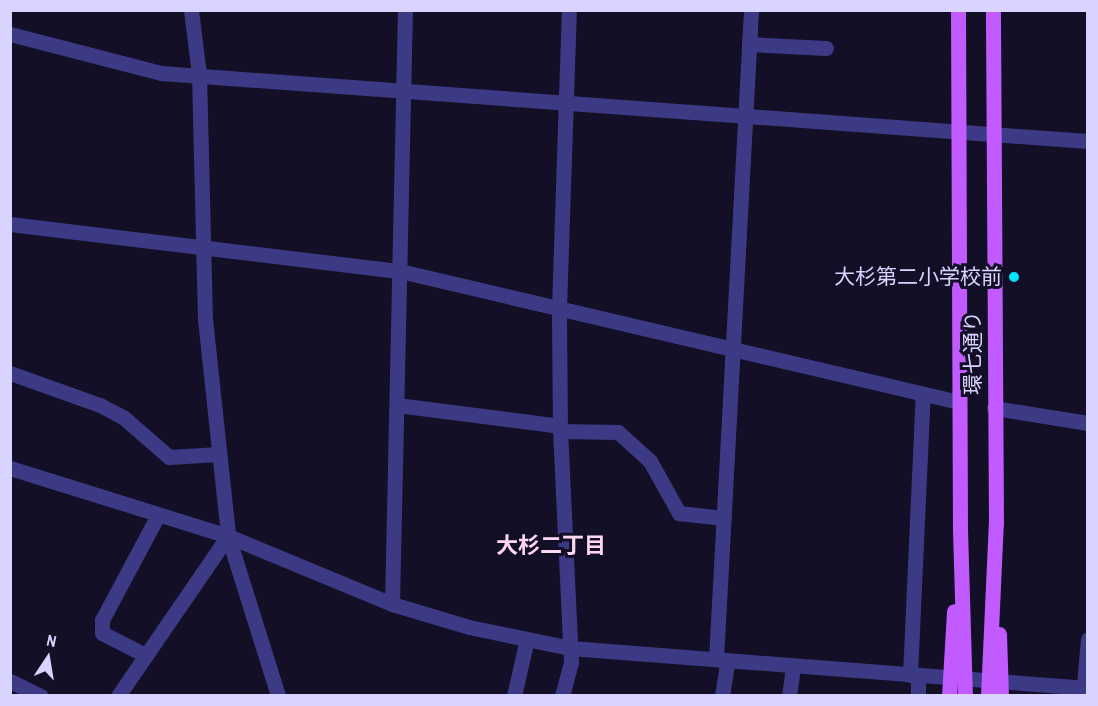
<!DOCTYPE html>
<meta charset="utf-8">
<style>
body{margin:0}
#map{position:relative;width:1098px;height:706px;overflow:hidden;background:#130f26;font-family:"Archivo Narrow","Noto Sans JP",sans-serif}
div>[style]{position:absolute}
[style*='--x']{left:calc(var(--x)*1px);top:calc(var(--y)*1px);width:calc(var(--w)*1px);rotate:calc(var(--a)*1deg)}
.minor>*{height:15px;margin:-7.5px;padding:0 7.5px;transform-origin:7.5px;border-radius:7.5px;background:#3d3a85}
.major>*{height:15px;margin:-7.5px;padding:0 7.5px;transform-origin:7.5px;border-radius:7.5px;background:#c25bff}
.dots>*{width:16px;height:16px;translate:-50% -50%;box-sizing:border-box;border:3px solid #130f26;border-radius:50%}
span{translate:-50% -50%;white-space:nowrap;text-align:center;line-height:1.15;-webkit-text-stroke:6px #130f26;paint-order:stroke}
.poi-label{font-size:21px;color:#d9d4ff}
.right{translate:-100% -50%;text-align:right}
.street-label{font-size:21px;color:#d9d4ff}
.neighbourhood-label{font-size:22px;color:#ffd6f0;font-weight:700}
.frame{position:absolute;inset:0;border:12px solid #d9d4ff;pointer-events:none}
.north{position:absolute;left:18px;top:628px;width:60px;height:60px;-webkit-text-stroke:4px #130f26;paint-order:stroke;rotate:12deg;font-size:16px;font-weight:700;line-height:24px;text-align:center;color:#d9d4ff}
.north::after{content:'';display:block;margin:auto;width:21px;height:27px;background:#d9d4ff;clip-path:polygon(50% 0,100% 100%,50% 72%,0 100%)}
</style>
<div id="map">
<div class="minor">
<i style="--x:191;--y:10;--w:64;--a:82.9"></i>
<i style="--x:199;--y:74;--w:245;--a:88.6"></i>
<i style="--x:205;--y:319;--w:218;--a:83.9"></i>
<i style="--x:228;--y:536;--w:168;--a:72.6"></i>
<i style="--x:10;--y:34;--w:156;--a:14.5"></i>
<i style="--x:161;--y:73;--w:929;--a:4.2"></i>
<i style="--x:749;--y:44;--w:77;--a:3"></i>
<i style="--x:10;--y:224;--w:393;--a:6.9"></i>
<i style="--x:400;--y:271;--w:574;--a:13.19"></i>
<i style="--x:10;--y:373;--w:96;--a:19.6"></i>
<i style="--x:100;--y:405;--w:26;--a:28"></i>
<i style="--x:123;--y:417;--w:61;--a:41"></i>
<i style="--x:169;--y:457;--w:50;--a:-3.4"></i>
<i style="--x:397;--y:405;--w:164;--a:7.3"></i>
<i style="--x:994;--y:408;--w:95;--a:9.1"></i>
<i style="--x:560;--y:431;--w:58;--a:1"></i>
<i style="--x:618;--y:432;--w:43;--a:42.2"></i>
<i style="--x:650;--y:461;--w:60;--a:60.9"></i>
<i style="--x:679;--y:513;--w:45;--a:6.3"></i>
<i style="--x:10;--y:468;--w:228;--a:17.3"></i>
<i style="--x:228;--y:536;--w:178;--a:22.5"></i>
<i style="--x:392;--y:604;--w:80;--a:16.6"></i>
<i style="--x:469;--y:627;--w:103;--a:11.7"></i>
<i style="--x:570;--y:648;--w:520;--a:4.42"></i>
<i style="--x:392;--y:604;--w:594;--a:-88.75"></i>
<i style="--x:145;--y:655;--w:48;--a:-152.9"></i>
<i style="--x:102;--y:633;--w:13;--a:-90"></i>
<i style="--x:102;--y:620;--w:119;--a:-61.9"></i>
<i style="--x:716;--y:659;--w:650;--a:-86.91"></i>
<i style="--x:910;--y:675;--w:281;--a:-87.4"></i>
<i style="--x:10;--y:681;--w:34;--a:26"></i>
<i style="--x:118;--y:696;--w:194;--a:-55.5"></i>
<i style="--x:514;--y:696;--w:58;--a:-77.2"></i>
<i style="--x:562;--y:696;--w:34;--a:-75"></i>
<i style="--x:571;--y:663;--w:232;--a:-92.7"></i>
<i style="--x:560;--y:431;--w:123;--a:-90.5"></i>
<i style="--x:559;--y:308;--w:298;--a:-88.1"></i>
<i style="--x:722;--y:696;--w:36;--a:-81"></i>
<i style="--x:789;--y:696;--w:29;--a:-82"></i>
<i style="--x:918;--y:696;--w:20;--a:-90"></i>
<i style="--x:1083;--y:696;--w:57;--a:-85"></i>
</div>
<div class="major">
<i style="--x:958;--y:10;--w:520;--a:89.78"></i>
<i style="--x:960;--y:530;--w:166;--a:88.3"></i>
<i style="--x:999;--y:634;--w:62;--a:88.2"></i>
<i style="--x:949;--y:696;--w:85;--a:-86.6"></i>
<i style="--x:988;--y:696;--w:173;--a:-87.4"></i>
<i style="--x:996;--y:523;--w:513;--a:-90.34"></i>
</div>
<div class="dots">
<i style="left:1014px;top:277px;background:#00e5ff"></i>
</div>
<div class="poi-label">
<span class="right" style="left:1002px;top:277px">大杉第二小学校前</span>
</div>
<div class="street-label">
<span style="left:973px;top:353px;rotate:-90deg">環七通り</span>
</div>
<div class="neighbourhood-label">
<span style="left:551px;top:546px">大杉二丁目</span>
</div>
<div class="frame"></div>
<div class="north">N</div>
</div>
